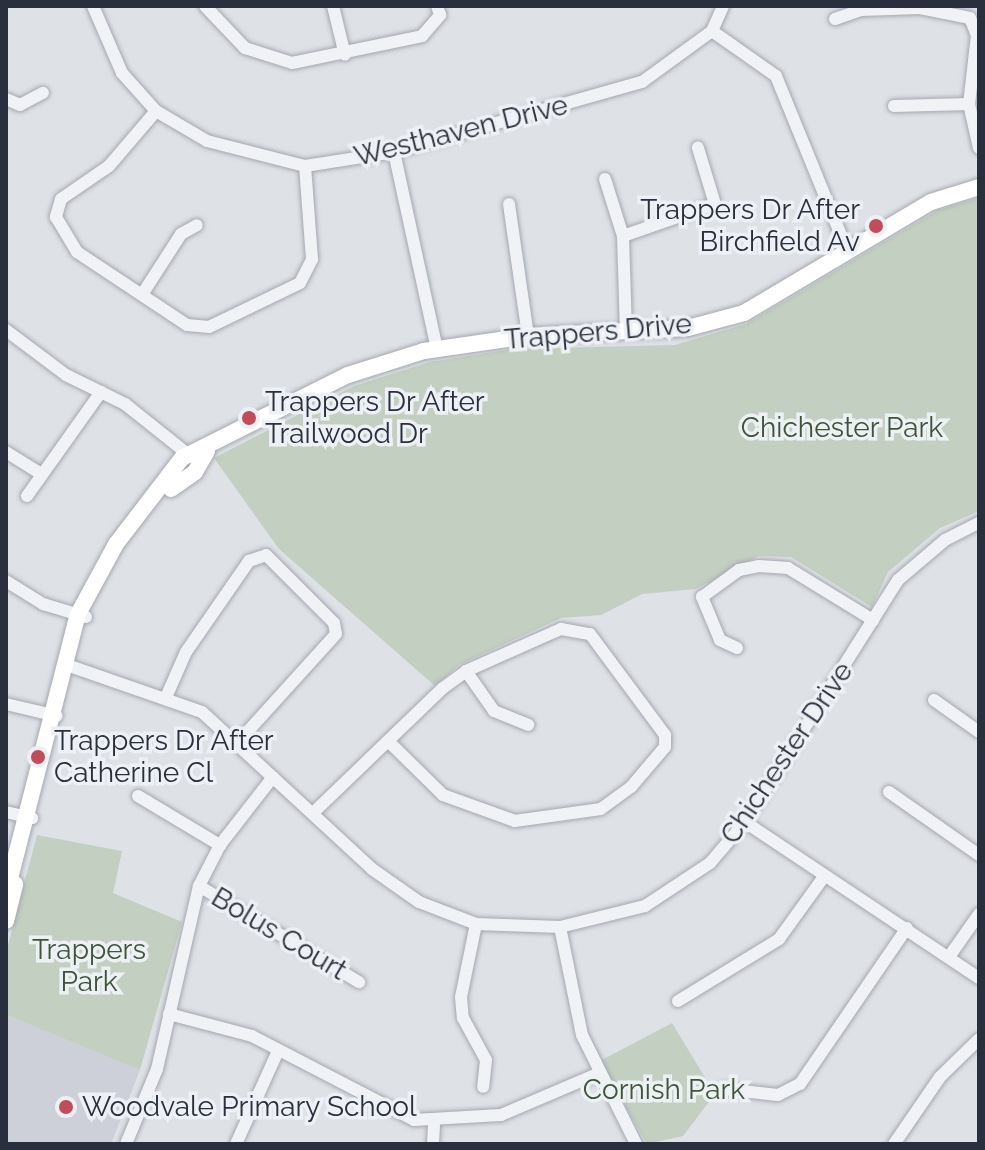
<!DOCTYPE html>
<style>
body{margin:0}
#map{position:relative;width:985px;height:1150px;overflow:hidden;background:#dee1e6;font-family:Raleway,sans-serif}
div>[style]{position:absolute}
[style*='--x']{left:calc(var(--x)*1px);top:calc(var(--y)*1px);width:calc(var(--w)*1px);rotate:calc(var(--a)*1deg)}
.built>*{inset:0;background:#cdd0d8}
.green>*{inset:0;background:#c3cfc0}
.roads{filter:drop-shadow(0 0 2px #a4a8b0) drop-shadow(0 0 2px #a4a8b0)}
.minor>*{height:12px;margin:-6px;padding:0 6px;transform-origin:6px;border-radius:6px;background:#f0f2f5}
.major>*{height:16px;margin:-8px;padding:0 8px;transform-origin:8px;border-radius:8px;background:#fff}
.dots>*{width:22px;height:22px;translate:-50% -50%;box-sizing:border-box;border:4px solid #edf0f4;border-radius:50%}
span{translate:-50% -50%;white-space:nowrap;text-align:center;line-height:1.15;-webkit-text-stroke:7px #edf0f4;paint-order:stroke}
.street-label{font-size:28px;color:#292f3c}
.poi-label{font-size:28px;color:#292f3c}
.right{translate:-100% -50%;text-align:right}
.left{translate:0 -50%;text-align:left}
.park-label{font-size:28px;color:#3c5637}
.frame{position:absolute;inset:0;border:8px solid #292f3c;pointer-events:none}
</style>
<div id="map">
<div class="built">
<i style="clip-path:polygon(6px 1015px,140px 1070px,111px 1144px,6px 1144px)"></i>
</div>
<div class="green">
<i style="clip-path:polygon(979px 198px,979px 511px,940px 528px,888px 572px,872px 607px,791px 557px,759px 556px,696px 589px,642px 594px,601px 615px,561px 618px,459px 665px,435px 686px,279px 549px,214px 458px,354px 386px,430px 362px,514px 349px,675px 345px,746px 324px,938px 210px)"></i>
<i style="clip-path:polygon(37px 835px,122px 851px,113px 893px,182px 922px,140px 1070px,6px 1015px,6px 953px)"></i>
<i style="clip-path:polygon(672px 1023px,715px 1094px,683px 1136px,647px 1144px,600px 1061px)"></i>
</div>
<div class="roads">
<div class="minor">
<i style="--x:93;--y:6;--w:73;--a:66.6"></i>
<i style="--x:122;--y:73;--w:51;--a:48.2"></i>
<i style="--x:156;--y:111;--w:59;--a:30.5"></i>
<i style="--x:207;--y:141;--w:101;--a:14.3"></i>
<i style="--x:305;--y:166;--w:90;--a:-8.9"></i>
<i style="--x:394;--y:152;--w:258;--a:-15.8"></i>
<i style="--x:642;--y:82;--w:87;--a:-36.1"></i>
<i style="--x:712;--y:31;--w:27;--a:-66"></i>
<i style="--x:205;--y:6;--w:58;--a:46.4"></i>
<i style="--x:245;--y:48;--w:49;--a:17.7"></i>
<i style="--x:292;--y:63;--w:133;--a:-11.7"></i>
<i style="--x:422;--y:36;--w:28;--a:-49"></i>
<i style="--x:440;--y:15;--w:9;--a:-108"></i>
<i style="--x:333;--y:6;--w:50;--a:76.2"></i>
<i style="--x:835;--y:19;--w:28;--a:-19"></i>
<i style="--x:861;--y:10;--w:59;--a:-1.9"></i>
<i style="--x:920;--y:8;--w:51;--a:11.3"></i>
<i style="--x:970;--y:18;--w:18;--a:68"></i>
<i style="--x:977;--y:35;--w:69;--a:96.6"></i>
<i style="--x:969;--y:104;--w:45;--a:77.2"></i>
<i style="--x:712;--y:31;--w:78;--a:35.1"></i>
<i style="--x:776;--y:76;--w:188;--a:67.8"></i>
<i style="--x:6;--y:99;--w:15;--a:23"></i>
<i style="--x:20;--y:105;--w:26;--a:-28"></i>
<i style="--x:894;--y:106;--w:75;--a:-1.5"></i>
<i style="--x:156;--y:111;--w:72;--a:130.5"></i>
<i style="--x:109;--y:166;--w:58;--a:145.5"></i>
<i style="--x:61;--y:199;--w:19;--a:106"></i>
<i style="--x:56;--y:217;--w:41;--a:59"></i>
<i style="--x:77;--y:252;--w:132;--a:33.6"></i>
<i style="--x:187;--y:325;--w:22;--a:5"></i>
<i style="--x:209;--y:327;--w:101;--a:-25.8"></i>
<i style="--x:300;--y:283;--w:27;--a:-63"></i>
<i style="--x:312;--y:259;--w:93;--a:-94.3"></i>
<i style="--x:394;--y:152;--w:202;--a:77.7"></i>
<i style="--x:605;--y:179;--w:60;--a:72.5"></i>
<i style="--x:623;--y:236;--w:97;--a:88.2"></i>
<i style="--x:509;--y:204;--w:133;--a:81.8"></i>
<i style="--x:623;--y:236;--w:97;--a:-19.2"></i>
<i style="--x:715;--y:204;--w:59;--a:-106.9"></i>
<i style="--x:143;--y:293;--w:70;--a:-57.2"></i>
<i style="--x:181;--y:234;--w:18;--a:-29"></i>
<i style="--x:6;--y:330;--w:75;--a:36.9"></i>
<i style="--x:66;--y:375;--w:66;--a:26.2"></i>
<i style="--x:125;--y:404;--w:82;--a:38.6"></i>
<i style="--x:6;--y:452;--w:39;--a:32"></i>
<i style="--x:27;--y:496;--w:128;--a:-54.6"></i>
<i style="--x:6;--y:581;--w:44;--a:31.9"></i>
<i style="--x:43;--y:604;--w:45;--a:16.8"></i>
<i style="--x:737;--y:648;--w:19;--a:-155"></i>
<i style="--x:720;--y:640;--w:47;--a:-112.7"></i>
<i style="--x:702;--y:597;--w:46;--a:-36.1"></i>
<i style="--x:739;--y:570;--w:20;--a:-11"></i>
<i style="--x:759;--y:566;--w:29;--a:4"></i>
<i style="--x:788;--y:568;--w:100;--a:31.5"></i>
<i style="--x:64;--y:664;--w:146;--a:19.2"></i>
<i style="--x:202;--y:712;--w:231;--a:42.7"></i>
<i style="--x:372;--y:869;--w:57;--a:35.1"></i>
<i style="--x:419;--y:902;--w:61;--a:21.1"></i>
<i style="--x:476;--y:924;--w:84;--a:2"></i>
<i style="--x:560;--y:927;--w:88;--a:-13.9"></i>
<i style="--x:645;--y:906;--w:78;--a:-33.5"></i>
<i style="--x:710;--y:863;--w:54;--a:-49.5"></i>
<i style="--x:745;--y:822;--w:286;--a:-57.7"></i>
<i style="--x:898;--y:580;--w:62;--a:-40.4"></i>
<i style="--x:945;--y:540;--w:38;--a:-27"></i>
<i style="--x:466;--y:671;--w:49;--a:55"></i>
<i style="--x:494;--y:711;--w:37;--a:22"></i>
<i style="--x:167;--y:695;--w:47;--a:-66.2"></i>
<i style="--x:186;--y:652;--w:111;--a:-55.3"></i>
<i style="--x:249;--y:561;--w:18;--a:-19"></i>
<i style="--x:266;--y:555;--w:96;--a:45"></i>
<i style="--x:334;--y:623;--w:11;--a:80"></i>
<i style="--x:336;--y:634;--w:146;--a:132.2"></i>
<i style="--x:934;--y:700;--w:55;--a:35.4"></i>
<i style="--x:6;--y:704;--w:52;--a:13.2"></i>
<i style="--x:889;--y:792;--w:110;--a:35"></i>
<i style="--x:138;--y:796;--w:96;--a:30.9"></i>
<i style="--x:6;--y:812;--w:27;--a:13"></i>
<i style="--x:313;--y:813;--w:180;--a:-43.9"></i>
<i style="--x:443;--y:688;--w:29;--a:-36"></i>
<i style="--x:466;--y:671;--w:104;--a:-23.9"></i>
<i style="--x:561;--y:629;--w:29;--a:10"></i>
<i style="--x:590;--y:634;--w:126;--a:53.4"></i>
<i style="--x:665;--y:735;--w:12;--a:90"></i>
<i style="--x:665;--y:747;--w:52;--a:130.4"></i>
<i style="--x:631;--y:787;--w:37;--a:144"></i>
<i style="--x:601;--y:809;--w:87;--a:172.1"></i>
<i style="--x:515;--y:821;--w:77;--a:-160.1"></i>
<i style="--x:443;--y:795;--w:77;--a:-135.5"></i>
<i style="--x:745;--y:822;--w:281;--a:33.7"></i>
<i style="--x:199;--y:886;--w:187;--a:31"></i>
<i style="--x:476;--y:924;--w:75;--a:101.6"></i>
<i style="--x:461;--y:997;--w:21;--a:85"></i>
<i style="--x:463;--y:1018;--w:48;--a:61.3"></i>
<i style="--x:486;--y:1060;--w:27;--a:96"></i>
<i style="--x:560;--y:927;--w:110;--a:78.5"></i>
<i style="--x:582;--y:1035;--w:122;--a:63.6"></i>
<i style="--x:951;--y:954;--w:49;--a:-55"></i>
<i style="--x:678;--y:1001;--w:119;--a:-31.5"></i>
<i style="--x:779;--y:939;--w:75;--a:-54.2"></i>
<i style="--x:169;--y:1014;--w:86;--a:14.8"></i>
<i style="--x:252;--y:1036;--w:182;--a:27.4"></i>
<i style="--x:414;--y:1120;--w:87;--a:-3.3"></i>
<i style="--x:501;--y:1115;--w:104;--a:-23.1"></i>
<i style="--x:724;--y:1089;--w:54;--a:6.3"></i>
<i style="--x:778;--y:1095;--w:25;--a:-27"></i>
<i style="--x:800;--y:1084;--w:189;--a:-55.6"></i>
<i style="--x:126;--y:1144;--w:81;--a:-67.5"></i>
<i style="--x:157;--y:1069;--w:188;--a:-77.1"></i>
<i style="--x:199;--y:886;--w:46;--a:-62.9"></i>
<i style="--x:220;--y:845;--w:86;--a:-52.1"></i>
<i style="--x:236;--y:1144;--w:102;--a:-65.7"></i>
<i style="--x:433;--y:1144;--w:21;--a:-87"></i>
<i style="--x:894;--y:1144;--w:81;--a:-55.5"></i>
<i style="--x:940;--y:1077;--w:54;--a:-44.3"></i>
</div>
<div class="major">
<i style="--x:171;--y:489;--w:29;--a:-35"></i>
<i style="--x:195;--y:472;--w:24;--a:-60"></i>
<i style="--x:6;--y:894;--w:289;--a:-75.6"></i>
<i style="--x:78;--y:614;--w:80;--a:-61.5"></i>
<i style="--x:116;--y:544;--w:108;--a:-52.5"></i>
<i style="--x:182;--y:458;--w:186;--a:-26.6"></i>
<i style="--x:348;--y:375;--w:80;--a:-17.5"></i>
<i style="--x:424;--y:351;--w:105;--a:-8.2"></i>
<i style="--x:528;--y:336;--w:160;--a:-2.9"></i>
<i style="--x:688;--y:328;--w:58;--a:-15"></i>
<i style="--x:744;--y:313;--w:217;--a:-30.7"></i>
<i style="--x:931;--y:202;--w:50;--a:-17.4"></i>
<i style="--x:6;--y:921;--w:38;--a:-76"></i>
</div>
</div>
<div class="dots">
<i style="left:876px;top:226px;background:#c14d5b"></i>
<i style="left:249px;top:418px;background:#c14d5b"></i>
<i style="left:38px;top:757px;background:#c14d5b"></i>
<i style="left:66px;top:1107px;background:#c14d5b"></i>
</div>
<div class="street-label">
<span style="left:461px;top:131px;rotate:-14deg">Westhaven Drive</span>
<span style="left:598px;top:332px;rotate:-5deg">Trappers Drive</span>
<span style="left:787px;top:753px;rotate:-56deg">Chichester Drive</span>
<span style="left:279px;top:934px;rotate:31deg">Bolus Court</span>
</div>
<div class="poi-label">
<span class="right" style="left:860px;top:226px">Trappers Dr After<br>Birchfield Av</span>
<span class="left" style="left:265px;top:418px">Trappers Dr After<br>Trailwood Dr</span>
<span class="left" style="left:54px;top:757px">Trappers Dr After<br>Catherine Cl</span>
<span class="left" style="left:82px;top:1107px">Woodvale Primary School</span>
</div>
<div class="park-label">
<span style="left:842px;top:428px">Chichester Park</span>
<span style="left:89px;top:966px">Trappers<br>Park</span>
<span style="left:664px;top:1090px">Cornish Park</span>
</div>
<div class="frame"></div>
</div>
